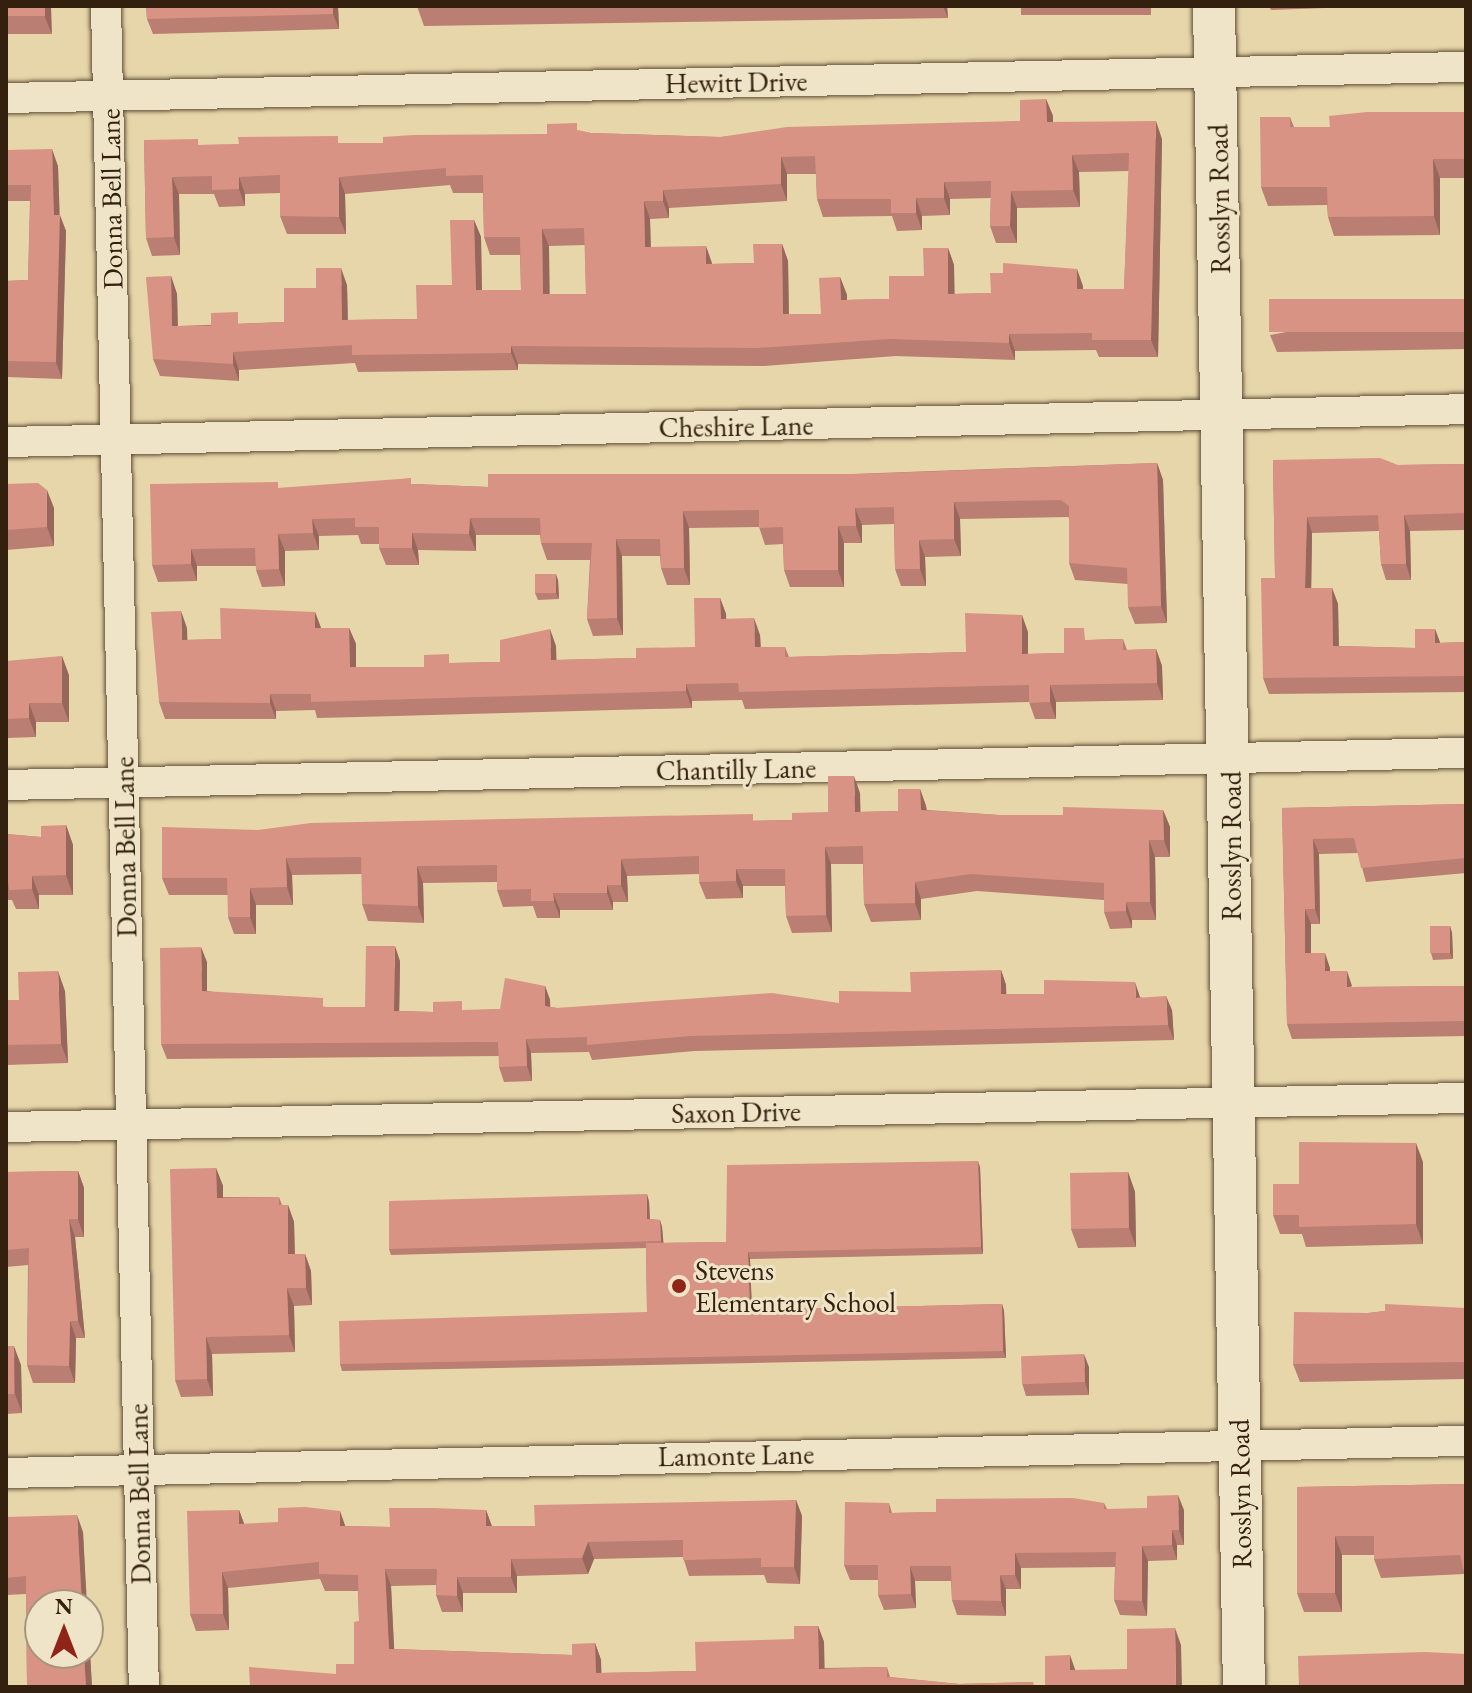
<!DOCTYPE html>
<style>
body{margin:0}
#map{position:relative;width:1472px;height:1693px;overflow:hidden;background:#e6d6a9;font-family:"EB Garamond",serif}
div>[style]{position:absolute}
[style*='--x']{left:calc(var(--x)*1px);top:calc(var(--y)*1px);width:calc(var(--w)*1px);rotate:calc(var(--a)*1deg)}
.roads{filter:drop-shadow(0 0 2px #604e36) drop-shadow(0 0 2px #604e36)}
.street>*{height:30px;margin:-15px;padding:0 15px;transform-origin:15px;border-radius:15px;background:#efe4c7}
.secondary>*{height:42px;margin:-21px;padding:0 21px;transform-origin:21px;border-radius:21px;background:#efe4c7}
.wall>*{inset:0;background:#ba7e72;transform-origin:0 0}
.shaded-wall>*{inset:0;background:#97675c}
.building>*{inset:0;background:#d89384;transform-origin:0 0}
.dots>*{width:22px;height:22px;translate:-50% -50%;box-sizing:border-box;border:4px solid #efe4c7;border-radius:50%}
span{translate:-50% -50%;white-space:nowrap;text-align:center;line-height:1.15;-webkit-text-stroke:6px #efe4c7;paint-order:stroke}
.street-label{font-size:28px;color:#33200f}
.poi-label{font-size:28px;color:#33200f}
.left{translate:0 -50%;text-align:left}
.frame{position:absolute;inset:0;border:8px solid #33200f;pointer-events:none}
.north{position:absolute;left:24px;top:1589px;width:80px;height:80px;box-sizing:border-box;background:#efe4c7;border:2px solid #a4967d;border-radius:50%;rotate:0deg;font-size:22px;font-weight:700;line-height:32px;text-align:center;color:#33200f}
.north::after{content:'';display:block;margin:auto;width:28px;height:36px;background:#8f2418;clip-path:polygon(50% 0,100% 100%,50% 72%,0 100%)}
</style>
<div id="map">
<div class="roads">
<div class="street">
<i style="--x:106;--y:6;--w:1681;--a:88.71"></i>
<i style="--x:6;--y:98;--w:1460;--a:-1.22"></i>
<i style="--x:6;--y:442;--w:1460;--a:-1.29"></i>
<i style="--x:6;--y:785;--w:1460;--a:-1.26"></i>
<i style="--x:6;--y:1127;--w:1460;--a:-1.14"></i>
<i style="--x:6;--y:1473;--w:1460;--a:-1.26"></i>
</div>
<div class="secondary">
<i style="--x:1214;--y:6;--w:1681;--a:88.98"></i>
</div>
</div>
<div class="wall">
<i style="left:6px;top:6px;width:45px;height:28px"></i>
<i style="clip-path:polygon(146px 6px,338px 6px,339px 29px,153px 34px,147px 19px)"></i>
<i style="clip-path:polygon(417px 6px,947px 6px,948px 18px,424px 26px)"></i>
<i style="left:1021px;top:6px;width:130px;height:9px"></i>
<i style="clip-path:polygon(1269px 6px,1379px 6px,1271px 10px)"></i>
<i style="clip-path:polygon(evenodd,1046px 99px,1053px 116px,1053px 122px,1162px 139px,1158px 357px,1099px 357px,1096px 350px,1015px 351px,1015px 360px,896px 356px,764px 366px,518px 364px,518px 370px,358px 372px,355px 363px,239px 370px,239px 381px,160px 376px,153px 359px,171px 276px,177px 294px,178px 326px,284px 322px,316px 288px,347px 285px,348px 320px,417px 319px,452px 285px,474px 220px,481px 237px,482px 290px,521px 290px,520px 255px,490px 255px,484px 237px,483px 193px,453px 193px,450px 185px,345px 194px,346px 234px,287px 234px,280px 216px,280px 193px,245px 194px,245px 206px,219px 207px,214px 194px,179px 194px,180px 255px,152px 256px,146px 238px,144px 140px,200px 145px,383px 143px,547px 134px,580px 131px,591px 133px,720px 137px,1020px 121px,1046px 99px,1129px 171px,1124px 289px,1083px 289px,1083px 286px,991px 293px,954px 294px,954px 265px,948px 248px,924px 276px,889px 299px,847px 300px,847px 295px,840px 277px,821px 314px,789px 314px,788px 261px,782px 244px,754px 263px,712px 264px,651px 247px,650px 219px,669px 218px,669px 208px,787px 201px,787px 174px,816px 174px,817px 199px,823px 217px,892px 216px,897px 231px,922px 230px,922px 216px,950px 215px,950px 199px,991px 198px,990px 226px,996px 243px,1017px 243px,1017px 208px,1080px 207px,1079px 172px,1129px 171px,1046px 99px,585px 245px,586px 294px,549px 294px,549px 246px,585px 245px)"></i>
<i style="clip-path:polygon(1466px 112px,1466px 178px,1440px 178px,1440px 235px,1334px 236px,1328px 217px,1327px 205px,1268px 206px,1261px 187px,1290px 117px,1294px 127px,1330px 127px)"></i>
<i style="clip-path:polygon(6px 150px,58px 166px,59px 215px,66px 231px,62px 379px,6px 377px,6px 281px,28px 280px,30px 201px,6px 201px)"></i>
<i style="clip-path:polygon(1466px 299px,1466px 349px,1277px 352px,1270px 335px)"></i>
<i style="clip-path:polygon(1273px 460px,1398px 465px,1466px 464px,1466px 530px,1410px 531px,1411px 580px,1386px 580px,1381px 564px,1379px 531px,1312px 533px,1311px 588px,1332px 588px,1338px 604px,1339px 646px,1415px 648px,1435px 629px,1440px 643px,1466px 642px,1466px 692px,1269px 694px,1263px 678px,1275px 578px)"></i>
<i style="clip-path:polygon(1157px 463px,1163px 480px,1167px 623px,1135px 624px,1128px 607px,1128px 584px,1075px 580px,1069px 563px,1069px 518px,1068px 517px,960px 519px,961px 556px,925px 557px,926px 586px,901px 586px,895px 569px,894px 524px,862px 525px,862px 543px,844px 543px,844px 587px,790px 587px,784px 570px,783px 544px,765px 545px,759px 527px,689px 528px,690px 585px,667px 585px,661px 568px,660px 556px,622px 556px,623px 635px,593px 636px,587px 619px,590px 560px,547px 560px,541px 543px,540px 535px,476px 535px,476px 551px,418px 550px,419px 565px,386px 565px,379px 548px,379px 544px,361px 544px,358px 535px,319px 536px,319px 550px,285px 551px,285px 586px,262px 587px,256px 570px,256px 566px,197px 566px,197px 581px,158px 582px,152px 565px,280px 488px,414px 484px,488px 487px)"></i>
<i style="clip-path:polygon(6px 484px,54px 508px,54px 546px,6px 550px)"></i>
<i style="clip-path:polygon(558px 580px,559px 599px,538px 600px,535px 593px)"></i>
<i style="clip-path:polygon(720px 598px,726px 614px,726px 619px,760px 635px,761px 647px,785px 647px,789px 657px,966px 652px,1028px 632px,1028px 654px,1064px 653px,1089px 640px,1123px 639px,1127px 650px,1156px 649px,1162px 666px,1163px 700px,1056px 702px,1056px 719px,1035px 719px,1029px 702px,745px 709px,742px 700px,692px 701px,692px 708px,317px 718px,315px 710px,276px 711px,276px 719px,165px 719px,159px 702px,187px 628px,187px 640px,221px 639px,315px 612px,321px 628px,349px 628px,356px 644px,356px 667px,424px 667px,453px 663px,500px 662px,556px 646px,556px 660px,636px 658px,695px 647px)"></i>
<i style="clip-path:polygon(6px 661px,69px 675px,69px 722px,36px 722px,36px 737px,7px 738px)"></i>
<i style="clip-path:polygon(920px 789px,926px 806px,927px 810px,999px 815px,1063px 815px,1163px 810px,1170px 827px,1170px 857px,1155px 857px,1156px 920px,1132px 920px,1132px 928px,1110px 929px,1104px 912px,1104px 900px,977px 891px,921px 899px,921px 920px,871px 922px,864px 904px,863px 864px,831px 864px,832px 932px,792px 933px,786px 916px,785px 886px,743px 886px,743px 898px,706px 899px,699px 882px,699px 874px,627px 876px,628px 902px,613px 902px,613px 910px,560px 910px,560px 918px,537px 918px,533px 906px,503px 907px,497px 890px,497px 882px,423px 883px,424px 923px,368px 921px,362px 904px,362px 874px,292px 875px,293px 905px,256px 905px,256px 934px,234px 934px,228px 917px,228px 895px,169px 895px,162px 878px,258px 830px,792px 820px,828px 812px,860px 793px,860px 812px,898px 811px)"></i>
<i style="clip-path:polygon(1466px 804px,1466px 873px,1366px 882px,1358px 853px,1319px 854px,1320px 924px,1311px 924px,1311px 953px,1330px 968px,1330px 971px,1352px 987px,1466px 986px,1466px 1036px,1292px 1039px,1287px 1024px,1282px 808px)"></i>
<i style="clip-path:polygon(66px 825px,73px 845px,73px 895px,39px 895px,39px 909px,16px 909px,12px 900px,6px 900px,6px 834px,41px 837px)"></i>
<i style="clip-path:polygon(1450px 926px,1452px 933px,1453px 959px,1433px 960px,1431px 953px)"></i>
<i style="clip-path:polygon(400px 961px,399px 1011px,433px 1012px,500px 1009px,545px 986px,550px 1000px,550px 1007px,557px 1008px,839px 1003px,911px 992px,1001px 970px,1006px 985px,1006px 994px,1140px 997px,1172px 1010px,1174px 1040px,695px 1051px,592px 1060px,589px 1052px,531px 1053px,532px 1081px,504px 1082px,499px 1067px,499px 1056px,167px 1059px,161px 1044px,207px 962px,207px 991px,326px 1007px,365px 1007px)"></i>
<i style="clip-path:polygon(65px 991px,68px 1063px,6px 1065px,6px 1000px,19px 1000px)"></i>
<i style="clip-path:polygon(1423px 1162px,1423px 1244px,1306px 1247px,1302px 1234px,1280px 1234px,1273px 1215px,1299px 1184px)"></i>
<i style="clip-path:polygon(980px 1167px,983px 1254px,750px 1259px,752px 1310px,1002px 1304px,1004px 1311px,1006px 1358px,342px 1371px,340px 1364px,647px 1312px,646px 1248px,391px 1255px,389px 1249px,649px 1201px,650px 1219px,660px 1220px,662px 1227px,663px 1243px,726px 1242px)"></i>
<i style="clip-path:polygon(216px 1168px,223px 1186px,223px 1197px,279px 1197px,282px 1205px,288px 1205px,294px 1222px,295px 1254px,305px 1254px,311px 1271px,312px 1305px,294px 1306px,295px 1352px,212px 1354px,213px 1396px,181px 1397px,175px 1380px)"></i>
<i style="clip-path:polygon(78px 1171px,84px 1188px,84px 1237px,75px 1237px,85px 1338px,76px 1338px,75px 1383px,33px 1383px,27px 1365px,28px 1265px,6px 1267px,6px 1172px)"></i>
<i style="clip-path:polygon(1128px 1172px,1135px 1192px,1136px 1247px,1078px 1248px,1071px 1229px)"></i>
<i style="clip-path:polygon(1466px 1308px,1466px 1379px,1300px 1382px,1293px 1364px,1368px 1313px,1385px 1311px)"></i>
<i style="clip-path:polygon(6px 1346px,21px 1365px,22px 1413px,6px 1414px)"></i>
<i style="clip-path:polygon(1089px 1367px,1089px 1395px,1026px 1396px,1022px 1383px)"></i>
<i style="clip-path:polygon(1466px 1484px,1466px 1579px,1464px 1574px,1381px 1578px,1374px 1559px,1374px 1555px,1342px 1555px,1342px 1612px,1304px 1612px,1297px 1593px,1297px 1487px)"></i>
<i style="clip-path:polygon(796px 1500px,802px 1516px,800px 1584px,767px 1583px,764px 1575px,689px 1576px,683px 1557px,594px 1559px,588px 1574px,517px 1576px,517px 1593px,463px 1593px,463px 1612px,442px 1612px,436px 1595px,436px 1585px,391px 1586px,394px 1649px,572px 1655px,595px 1643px,601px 1660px,601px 1673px,696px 1671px,794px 1639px,818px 1626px,824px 1642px,824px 1668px,887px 1667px,890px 1677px,959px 1684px,1033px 1682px,1034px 1687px,216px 1687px,250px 1686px,336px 1674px,354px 1664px,359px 1621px,358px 1591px,325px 1591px,320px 1579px,228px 1588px,229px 1630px,196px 1631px,190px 1614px,239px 1510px,244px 1524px,390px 1527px,486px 1510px,492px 1526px,535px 1526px)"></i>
<i style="clip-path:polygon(889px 1503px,892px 1513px,936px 1512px,1104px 1503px,1107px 1509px,1184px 1510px,1184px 1545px,1177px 1545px,1177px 1560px,1148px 1561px,1147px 1616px,1120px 1615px,1114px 1600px,1115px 1567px,1021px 1568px,1021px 1589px,1006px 1589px,1006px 1616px,957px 1615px,952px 1600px,951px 1581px,915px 1581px,916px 1608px,884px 1610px,878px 1595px,878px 1580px,850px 1580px,844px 1565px)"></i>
<i style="clip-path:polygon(6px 1517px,83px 1532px,88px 1653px,88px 1619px,92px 1687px,27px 1687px,26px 1594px,6px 1595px)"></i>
</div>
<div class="shaded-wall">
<i style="clip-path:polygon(45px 6px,51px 6px,52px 35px,45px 17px)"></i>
<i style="clip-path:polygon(333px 6px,338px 6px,339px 29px,333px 14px)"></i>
<i style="clip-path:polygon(943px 6px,947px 6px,948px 18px)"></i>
<i style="clip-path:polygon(1046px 99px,1053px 116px,1053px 139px,1047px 122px)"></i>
<i style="clip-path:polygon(1156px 121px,1162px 139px,1158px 357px,1151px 340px)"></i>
<i style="clip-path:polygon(52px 149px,58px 166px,60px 223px,60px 215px,66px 231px,62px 379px,56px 362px)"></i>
<i style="clip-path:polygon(1072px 155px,1079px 172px,1080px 207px,1073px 190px)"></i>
<i style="clip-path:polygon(781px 157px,787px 174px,787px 201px,781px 184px)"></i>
<i style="clip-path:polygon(1433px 159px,1440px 178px,1440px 235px,1434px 216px)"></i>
<i style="clip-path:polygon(172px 177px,179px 194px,180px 255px,174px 237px)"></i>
<i style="clip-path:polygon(239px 177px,245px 194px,245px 206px,239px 189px)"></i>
<i style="clip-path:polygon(339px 177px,345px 194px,346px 234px,339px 217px)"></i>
<i style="clip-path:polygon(944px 182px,950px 199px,950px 215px,944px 198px)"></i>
<i style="clip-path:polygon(663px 190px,669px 208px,669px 218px,663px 201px)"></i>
<i style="clip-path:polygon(1011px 191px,1017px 208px,1017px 243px,1010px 226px)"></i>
<i style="clip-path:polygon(916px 198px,922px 216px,922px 230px,916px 213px)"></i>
<i style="clip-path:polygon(644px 201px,650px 219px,651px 264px,645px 247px)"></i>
<i style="clip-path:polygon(474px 220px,481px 237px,482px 307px,476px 290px)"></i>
<i style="clip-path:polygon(542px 229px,549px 246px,550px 312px,543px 294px)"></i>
<i style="clip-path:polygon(782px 244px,788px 261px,789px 332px,783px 314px)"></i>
<i style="clip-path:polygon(706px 246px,712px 263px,713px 282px,706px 264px)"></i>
<i style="clip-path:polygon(948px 248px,954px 265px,955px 311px,948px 294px)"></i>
<i style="clip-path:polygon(341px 268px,347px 285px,348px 338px,342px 320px)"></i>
<i style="clip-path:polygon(1077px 269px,1083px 286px,1083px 306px,1077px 289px)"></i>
<i style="clip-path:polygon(171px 276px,177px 294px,178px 344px,172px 326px)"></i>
<i style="clip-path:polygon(840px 277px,847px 295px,847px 318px,841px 300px)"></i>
<i style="clip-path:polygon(1009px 334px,1015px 351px,1015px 360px,1009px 343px)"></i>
<i style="clip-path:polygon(511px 346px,518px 364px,518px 370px,511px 353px)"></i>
<i style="clip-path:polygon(233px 352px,239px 370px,239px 381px,233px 364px)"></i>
<i style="clip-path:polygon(1157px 463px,1163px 480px,1167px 623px,1161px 606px)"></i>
<i style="clip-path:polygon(47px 490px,54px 508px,54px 546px,47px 527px)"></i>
<i style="clip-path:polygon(954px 502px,960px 519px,961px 556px,954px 539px)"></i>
<i style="clip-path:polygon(855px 508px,862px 525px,862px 543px,856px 526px)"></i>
<i style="clip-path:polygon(683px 511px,689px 528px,690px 585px,684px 568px)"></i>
<i style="clip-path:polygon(1404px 515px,1410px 531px,1411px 580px,1406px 564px)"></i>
<i style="clip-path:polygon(1307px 517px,1312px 533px,1311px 605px,1305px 588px)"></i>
<i style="clip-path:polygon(470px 518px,476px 535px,476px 551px,469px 534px)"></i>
<i style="clip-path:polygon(312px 519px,319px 536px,319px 550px,313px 533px)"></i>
<i style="clip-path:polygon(838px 526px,844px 543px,844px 587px,838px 570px)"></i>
<i style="clip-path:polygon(412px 533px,418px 550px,419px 565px,412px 548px)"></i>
<i style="clip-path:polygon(278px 534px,285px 551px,285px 586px,279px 569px)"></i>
<i style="clip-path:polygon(616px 539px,622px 556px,623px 635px,617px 618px)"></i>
<i style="clip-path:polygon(919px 540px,925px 557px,926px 586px,920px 569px)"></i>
<i style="clip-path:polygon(191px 549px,197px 566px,197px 581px,191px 564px)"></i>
<i style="clip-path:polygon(556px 574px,558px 580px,559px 599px,556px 593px)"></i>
<i style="clip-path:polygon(1332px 588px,1338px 604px,1339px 662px,1333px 646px)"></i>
<i style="clip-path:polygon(720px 598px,726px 614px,727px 636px,721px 619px)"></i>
<i style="clip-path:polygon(181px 611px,187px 628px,188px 657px,182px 640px)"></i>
<i style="clip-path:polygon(315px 612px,321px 628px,315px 628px)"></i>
<i style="clip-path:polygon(1022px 615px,1028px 632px,1028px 670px,1022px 654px)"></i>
<i style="clip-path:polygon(754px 618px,760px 635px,761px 664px,755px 647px)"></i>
<i style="clip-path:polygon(349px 628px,356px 644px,356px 684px,350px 667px)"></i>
<i style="clip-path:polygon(550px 629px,556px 646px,557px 676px,551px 660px)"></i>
<i style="clip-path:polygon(1435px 629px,1441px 645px,1435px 643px)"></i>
<i style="clip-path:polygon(1156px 649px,1162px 666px,1163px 700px,1157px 683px)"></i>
<i style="clip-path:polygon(62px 656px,69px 675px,69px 722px,62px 703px)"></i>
<i style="clip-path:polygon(686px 684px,692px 701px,692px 708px,686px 691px)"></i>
<i style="clip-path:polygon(1050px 685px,1056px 702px,1056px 719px,1050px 702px)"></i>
<i style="clip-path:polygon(270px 694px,276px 711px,276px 719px,270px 703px)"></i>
<i style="clip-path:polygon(29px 703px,36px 722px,36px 737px,29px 718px)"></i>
<i style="clip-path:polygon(854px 776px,860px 793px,861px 829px,855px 812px)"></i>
<i style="clip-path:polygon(920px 789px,926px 806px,927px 827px,921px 810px)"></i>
<i style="clip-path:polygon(1163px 810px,1170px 827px,1170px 857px,1164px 840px)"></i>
<i style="clip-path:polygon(66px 825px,73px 845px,73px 895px,66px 875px)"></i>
<i style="clip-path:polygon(1313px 839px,1319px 854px,1320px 924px,1315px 909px)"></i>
<i style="clip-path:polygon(1149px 840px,1155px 857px,1156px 920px,1150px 902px)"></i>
<i style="clip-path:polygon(825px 847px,831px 864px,832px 932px,826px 915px)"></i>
<i style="clip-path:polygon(286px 858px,292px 875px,293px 905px,287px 887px)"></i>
<i style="clip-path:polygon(621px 859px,627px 876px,628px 902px,621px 885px)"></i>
<i style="clip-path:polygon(417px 866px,423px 883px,424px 923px,418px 906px)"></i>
<i style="clip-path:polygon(736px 869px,743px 886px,743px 898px,736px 881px)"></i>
<i style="clip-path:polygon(32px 876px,39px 895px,39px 909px,32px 889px)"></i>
<i style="clip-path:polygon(915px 882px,921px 899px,921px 920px,915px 903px)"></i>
<i style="clip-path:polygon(607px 885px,613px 902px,613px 910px,607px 893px)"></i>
<i style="clip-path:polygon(250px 888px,256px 905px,256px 934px,250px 917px)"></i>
<i style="clip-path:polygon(553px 893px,560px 910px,560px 918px,554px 901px)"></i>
<i style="clip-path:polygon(1126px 902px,1132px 920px,1132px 928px,1126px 911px)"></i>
<i style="clip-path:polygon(1305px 909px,1311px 924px,1311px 968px,1305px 953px)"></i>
<i style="clip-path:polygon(1450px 926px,1452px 933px,1453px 959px,1450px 953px)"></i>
<i style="clip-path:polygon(395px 946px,400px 961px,399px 1026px,394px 1011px)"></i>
<i style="clip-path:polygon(201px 947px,207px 962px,207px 1006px,202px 991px)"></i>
<i style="clip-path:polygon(1325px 953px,1330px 968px,1330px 986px,1325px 971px)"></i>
<i style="clip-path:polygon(1001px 970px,1006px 985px,1007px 1009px,1001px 994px)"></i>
<i style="clip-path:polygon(58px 971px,65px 991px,68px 1063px,61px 1044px)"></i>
<i style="clip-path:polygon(1347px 971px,1352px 986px,1347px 987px)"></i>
<i style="clip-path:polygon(1135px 982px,1140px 997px,1136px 998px)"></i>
<i style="clip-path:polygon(545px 986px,550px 1000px,551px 1021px,545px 1006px)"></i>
<i style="clip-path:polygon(1166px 996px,1172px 1010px,1174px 1040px,1168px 1025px)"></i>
<i style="clip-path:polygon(526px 1039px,531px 1053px,532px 1081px,527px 1066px)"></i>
<i style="clip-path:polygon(1416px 1143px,1423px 1162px,1423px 1244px,1416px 1224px)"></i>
<i style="clip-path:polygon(978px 1161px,980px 1167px,983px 1254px,981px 1247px)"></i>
<i style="clip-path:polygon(216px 1168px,223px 1186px,223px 1215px,217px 1198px)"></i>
<i style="clip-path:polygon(78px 1171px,84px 1188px,84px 1237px,78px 1219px)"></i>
<i style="clip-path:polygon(1128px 1172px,1135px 1192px,1136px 1247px,1129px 1228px)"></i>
<i style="clip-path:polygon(647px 1194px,649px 1201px,650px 1225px,647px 1219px)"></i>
<i style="clip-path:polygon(288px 1205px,294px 1222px,295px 1272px,288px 1254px)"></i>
<i style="clip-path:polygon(69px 1219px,75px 1237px,85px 1338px,78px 1321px)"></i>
<i style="clip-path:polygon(660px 1220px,662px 1227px,664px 1248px,661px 1241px)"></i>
<i style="clip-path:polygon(748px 1252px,750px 1259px,752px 1316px,750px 1310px)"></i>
<i style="clip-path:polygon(305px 1254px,311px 1271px,312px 1305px,306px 1288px)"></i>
<i style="clip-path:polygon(287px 1288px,294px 1306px,295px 1352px,289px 1335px)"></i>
<i style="clip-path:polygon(1002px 1304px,1004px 1311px,1006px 1358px,1003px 1351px)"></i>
<i style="clip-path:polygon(70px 1321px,76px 1338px,75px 1383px,69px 1366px)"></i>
<i style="clip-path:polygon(206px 1337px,212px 1354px,213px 1396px,207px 1379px)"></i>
<i style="clip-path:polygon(14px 1346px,21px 1365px,22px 1413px,15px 1394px)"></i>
<i style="clip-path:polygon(1084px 1354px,1089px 1367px,1089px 1395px,1085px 1382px)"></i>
<i style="clip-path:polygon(1178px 1495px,1184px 1510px,1184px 1545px,1179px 1530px)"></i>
<i style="clip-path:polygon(796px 1500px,802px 1516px,800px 1584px,794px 1567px)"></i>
<i style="clip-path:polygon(239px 1510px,245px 1526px,239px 1524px)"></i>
<i style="clip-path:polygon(486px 1510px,492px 1527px,486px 1526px)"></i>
<i style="clip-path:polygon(340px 1511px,346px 1528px,340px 1526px)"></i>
<i style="clip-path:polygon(77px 1515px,83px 1532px,87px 1605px,82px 1605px)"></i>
<i style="clip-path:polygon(1172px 1530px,1177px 1545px,1177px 1560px,1172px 1545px)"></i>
<i style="clip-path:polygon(1335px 1536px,1342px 1555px,1342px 1612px,1335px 1593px)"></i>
<i style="clip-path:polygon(588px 1542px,594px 1559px,588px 1574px,582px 1558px)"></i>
<i style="clip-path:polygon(1142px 1546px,1148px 1561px,1147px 1616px,1142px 1601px)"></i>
<i style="clip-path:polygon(1015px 1553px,1021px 1568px,1021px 1589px,1015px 1575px)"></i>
<i style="clip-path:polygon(511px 1559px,517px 1576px,517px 1593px,511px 1577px)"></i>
<i style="clip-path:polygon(910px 1566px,915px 1581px,916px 1608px,911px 1594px)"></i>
<i style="clip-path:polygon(385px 1569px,391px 1586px,395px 1666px,389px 1649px)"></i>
<i style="clip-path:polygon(222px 1572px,228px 1588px,229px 1630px,223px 1614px)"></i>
<i style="clip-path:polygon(1000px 1575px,1006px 1589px,1006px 1616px,1001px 1601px)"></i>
<i style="clip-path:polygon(457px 1577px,463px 1593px,463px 1612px,457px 1596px)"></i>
<i style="clip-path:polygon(88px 1619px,92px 1687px,86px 1687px,84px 1653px,88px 1653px)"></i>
<i style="clip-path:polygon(818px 1626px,824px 1642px,825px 1685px,819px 1669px)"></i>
<i style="clip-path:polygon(1175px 1628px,1181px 1645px,1182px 1687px,1176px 1687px)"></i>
<i style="clip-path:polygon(595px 1643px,601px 1660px,602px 1687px,596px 1673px)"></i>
<i style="clip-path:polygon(1070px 1655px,1076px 1672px,1070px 1670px)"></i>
</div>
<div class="building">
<i style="left:6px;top:6px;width:39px;height:10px"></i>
<i style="clip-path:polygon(146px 6px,333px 6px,333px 14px,147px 19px)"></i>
<i style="clip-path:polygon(417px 6px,570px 6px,417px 8px)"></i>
<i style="clip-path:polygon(evenodd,1046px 99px,1047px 122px,1156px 121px,1151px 340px,1092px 340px,1092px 333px,1009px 334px,1009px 343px,890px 339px,758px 348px,511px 346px,511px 353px,352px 355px,352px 345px,233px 352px,233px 364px,153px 359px,146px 277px,171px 276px,172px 326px,211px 326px,211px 313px,238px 312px,238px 324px,284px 322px,284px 288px,316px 288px,316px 268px,341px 268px,342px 320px,417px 319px,416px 285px,452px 285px,450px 220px,474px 220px,476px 290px,521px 290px,520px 237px,484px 237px,483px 175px,446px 176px,446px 168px,339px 177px,339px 217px,280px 216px,280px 175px,239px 177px,239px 189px,212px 190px,212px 176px,172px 177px,174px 237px,146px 238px,144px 140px,198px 139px,198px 145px,239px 144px,238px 137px,338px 136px,338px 143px,383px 143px,383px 137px,413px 135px,547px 134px,547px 124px,577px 123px,577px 130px,591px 133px,720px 137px,787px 127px,1020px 121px,1020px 100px,1046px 99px,1129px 153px,1124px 289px,1077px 289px,1077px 269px,1003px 263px,1003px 273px,990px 273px,991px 293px,948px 294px,948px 248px,923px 248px,924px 276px,889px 276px,889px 299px,841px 300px,840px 277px,819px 278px,821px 314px,783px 314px,782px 244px,753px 244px,754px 263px,706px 264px,706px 246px,645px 247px,644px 201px,663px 201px,663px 190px,781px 184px,781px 157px,815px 156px,817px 199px,891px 199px,891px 213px,916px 213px,916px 198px,944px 198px,944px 182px,991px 181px,990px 226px,1010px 226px,1011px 191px,1073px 190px,1072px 155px,1129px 153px,1046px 99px,584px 228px,586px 294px,543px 294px,542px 229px,584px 228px)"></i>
<i style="clip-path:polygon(1367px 112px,1466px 112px,1466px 159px,1433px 159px,1434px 216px,1328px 217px,1327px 187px,1261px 187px,1260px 117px,1290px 117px,1290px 127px,1330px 127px,1329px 116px)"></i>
<i style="clip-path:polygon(52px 149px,54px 215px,60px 215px,56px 362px,6px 361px,6px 281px,28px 280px,31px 185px,6px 185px,6px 150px)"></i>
<i style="left:1466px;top:299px;width:33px;height:197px;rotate:90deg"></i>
<i style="clip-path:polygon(1380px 458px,1398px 465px,1466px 464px,1466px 513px,1404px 515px,1406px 564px,1381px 564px,1378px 515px,1307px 517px,1305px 588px,1332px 588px,1333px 646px,1415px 648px,1415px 629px,1435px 629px,1435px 643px,1466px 642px,1466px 676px,1263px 678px,1261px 578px,1275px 578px,1273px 460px)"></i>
<i style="clip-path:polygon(1157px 463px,1161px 606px,1128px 607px,1127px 568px,1069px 563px,1069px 506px,1061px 500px,954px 502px,954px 539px,919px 540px,920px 569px,895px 569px,894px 507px,855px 508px,856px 526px,838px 526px,838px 570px,784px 570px,783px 527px,759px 528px,759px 510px,683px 511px,684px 568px,661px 568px,660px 539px,616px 539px,617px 618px,587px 619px,592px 543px,541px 543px,540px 518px,470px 518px,469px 534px,412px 533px,412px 548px,379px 548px,379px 527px,355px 527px,355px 518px,312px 519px,313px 533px,278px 534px,279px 569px,256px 570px,255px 548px,191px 549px,191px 564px,152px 565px,150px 484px,278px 482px,278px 488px,411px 478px,411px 484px,488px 487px,488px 474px,863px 474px)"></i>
<i style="clip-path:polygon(38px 483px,47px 490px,47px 527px,6px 530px,6px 484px)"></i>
<i style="left:535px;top:574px;width:21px;height:19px"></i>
<i style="clip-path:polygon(694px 598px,720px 598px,721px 619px,754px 618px,755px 647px,785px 647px,785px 657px,966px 652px,965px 613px,1022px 615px,1022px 654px,1064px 653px,1064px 628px,1084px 628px,1085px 640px,1123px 639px,1123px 650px,1156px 649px,1157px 683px,1050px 685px,1050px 702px,1029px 703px,1029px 685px,739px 692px,738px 683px,686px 684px,686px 691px,311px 702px,311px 694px,270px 694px,270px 703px,159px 702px,151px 612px,181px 611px,182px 640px,221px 639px,220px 608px,315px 612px,315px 628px,349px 628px,350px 667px,424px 667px,424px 655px,449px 654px,449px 663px,500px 662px,500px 640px,550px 629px,551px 660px,636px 658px,636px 648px,695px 647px)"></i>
<i style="clip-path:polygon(62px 656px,62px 703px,29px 703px,29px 718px,6px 719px,6px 661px)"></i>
<i style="clip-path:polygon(828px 776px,854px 776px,855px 812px,898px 811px,898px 789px,920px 789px,921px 810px,999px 815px,1063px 815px,1063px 807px,1163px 810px,1164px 840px,1149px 840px,1150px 902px,1126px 902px,1126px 911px,1104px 912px,1104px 883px,971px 874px,915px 882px,915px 903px,864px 904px,863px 846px,825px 847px,826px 915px,786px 916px,785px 869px,736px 869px,736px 881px,699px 882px,699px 856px,621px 859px,621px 885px,607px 885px,607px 893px,553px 893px,554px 901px,531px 901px,531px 889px,497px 890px,497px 865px,417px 866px,418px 906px,362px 904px,361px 857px,286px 858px,287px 887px,250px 888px,250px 917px,228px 917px,227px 878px,162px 878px,162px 827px,258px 830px,311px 823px,753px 814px,753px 821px,792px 820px,792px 813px,828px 812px)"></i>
<i style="clip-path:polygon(1466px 804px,1466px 858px,1361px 868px,1354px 838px,1313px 839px,1315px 909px,1305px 909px,1305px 953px,1325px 953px,1325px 971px,1347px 971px,1347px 987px,1466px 986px,1466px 1021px,1287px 1024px,1282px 808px)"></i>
<i style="clip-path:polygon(66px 825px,66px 875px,32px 876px,32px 889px,9px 890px,8px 881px,6px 881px,6px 834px,41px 837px,41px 826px)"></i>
<i style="left:1450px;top:926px;width:27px;height:20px;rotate:90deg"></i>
<i style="clip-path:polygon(366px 946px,395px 946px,394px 1011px,433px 1012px,433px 1002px,462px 1001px,462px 1010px,500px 1009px,505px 978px,545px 986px,545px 1006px,557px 1008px,772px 993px,839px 1003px,839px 991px,911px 992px,910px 972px,1001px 970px,1001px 994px,1044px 994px,1044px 980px,1135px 982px,1136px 998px,1166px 996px,1168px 1025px,690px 1036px,587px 1045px,587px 1037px,526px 1039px,527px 1066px,499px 1067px,498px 1042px,161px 1044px,160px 948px,201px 947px,202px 991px,323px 998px,323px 1007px,365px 1007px)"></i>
<i style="clip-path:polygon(58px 971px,61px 1044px,6px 1045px,6px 1000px,19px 1000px,18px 972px)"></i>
<i style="clip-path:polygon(1299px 1142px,1416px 1143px,1416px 1224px,1299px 1227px,1299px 1215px,1273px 1215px,1273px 1184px,1299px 1184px)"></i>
<i style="clip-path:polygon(978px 1161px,981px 1247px,748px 1252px,750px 1310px,1002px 1304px,1003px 1351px,340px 1364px,339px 1321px,647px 1312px,646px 1243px,726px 1242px,727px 1165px)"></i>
<i style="clip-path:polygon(216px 1168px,217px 1198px,279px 1197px,279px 1205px,288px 1205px,288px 1254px,305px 1254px,306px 1288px,287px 1288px,289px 1335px,206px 1337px,207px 1379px,175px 1380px,170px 1169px)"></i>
<i style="clip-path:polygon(78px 1171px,78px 1219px,69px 1219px,78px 1321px,70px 1321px,69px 1366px,27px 1365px,29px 1248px,6px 1250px,6px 1172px)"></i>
<i style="left:1128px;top:1172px;width:56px;height:58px;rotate:89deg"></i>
<i style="clip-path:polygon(647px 1194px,647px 1219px,660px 1220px,661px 1241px,389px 1249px,389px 1201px)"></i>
<i style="clip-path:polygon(1385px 1304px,1466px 1308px,1466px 1362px,1293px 1364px,1294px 1312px,1368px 1313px,1385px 1311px)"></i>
<i style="left:6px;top:1346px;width:8px;height:48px"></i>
<i style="left:1084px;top:1354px;width:28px;height:63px;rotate:88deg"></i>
<i style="clip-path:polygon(1466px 1484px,1466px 1572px,1464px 1572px,1460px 1555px,1374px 1559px,1374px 1536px,1335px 1536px,1335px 1593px,1297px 1593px,1297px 1487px)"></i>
<i style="clip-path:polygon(1178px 1495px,1179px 1530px,1172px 1530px,1172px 1545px,1142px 1546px,1142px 1601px,1114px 1600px,1116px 1552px,1015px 1553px,1015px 1575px,1000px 1575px,1001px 1601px,952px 1600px,951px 1566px,910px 1566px,911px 1594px,878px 1595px,878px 1565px,844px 1565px,845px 1502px,889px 1503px,889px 1513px,936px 1512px,936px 1499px,1073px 1498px,1104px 1503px,1104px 1509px,1147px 1508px,1147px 1496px)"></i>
<i style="clip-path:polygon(796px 1500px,794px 1567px,761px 1567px,761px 1558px,683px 1560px,683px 1540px,588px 1542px,582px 1558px,511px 1559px,511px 1577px,457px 1577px,457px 1596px,436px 1595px,437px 1569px,385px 1569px,389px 1649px,572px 1655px,572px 1644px,595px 1643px,596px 1673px,696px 1671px,695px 1642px,794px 1639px,794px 1626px,818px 1626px,819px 1669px,887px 1667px,887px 1677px,959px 1684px,1033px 1682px,1033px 1687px,216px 1687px,250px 1686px,249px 1667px,336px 1674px,336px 1664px,354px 1664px,354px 1622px,359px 1621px,358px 1575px,319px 1574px,319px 1562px,222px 1572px,223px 1614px,190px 1614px,187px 1511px,239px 1510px,239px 1524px,278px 1522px,278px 1508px,305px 1507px,340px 1511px,340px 1526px,390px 1527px,389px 1508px,433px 1508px,486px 1510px,486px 1526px,535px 1526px,534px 1505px)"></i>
<i style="clip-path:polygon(77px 1515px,82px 1605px,40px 1605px,40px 1653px,84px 1653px,86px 1687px,27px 1687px,26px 1576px,6px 1578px,6px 1517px)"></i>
<i style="clip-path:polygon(1175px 1628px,1176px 1687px,1045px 1687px,1045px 1656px,1070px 1655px,1070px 1670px,1127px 1669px,1127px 1629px)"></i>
<i style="clip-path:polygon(1425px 1652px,1466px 1654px,1466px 1687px,1299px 1687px,1298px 1656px)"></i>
</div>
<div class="dots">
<i style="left:679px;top:1286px;background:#8f2418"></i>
</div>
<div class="street-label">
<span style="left:736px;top:82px;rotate:-1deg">Hewitt Drive</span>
<span style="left:111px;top:199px;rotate:-91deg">Donna Bell Lane</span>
<span style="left:1219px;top:199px;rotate:-91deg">Rosslyn Road</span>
<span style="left:736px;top:426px;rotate:-1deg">Cheshire Lane</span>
<span style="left:736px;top:769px;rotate:-1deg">Chantilly Lane</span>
<span style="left:1231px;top:846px;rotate:-90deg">Rosslyn Road</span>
<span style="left:125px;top:847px;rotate:-91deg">Donna Bell Lane</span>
<span style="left:736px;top:1112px;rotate:-1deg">Saxon Drive</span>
<span style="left:736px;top:1455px;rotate:-1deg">Lamonte Lane</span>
<span style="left:139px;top:1494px;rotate:-91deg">Donna Bell Lane</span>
<span style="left:1240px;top:1494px;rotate:-91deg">Rosslyn Road</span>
</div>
<div class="poi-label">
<span class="left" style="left:695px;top:1286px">Stevens<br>Elementary School</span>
</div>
<div class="frame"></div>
<div class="north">N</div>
</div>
